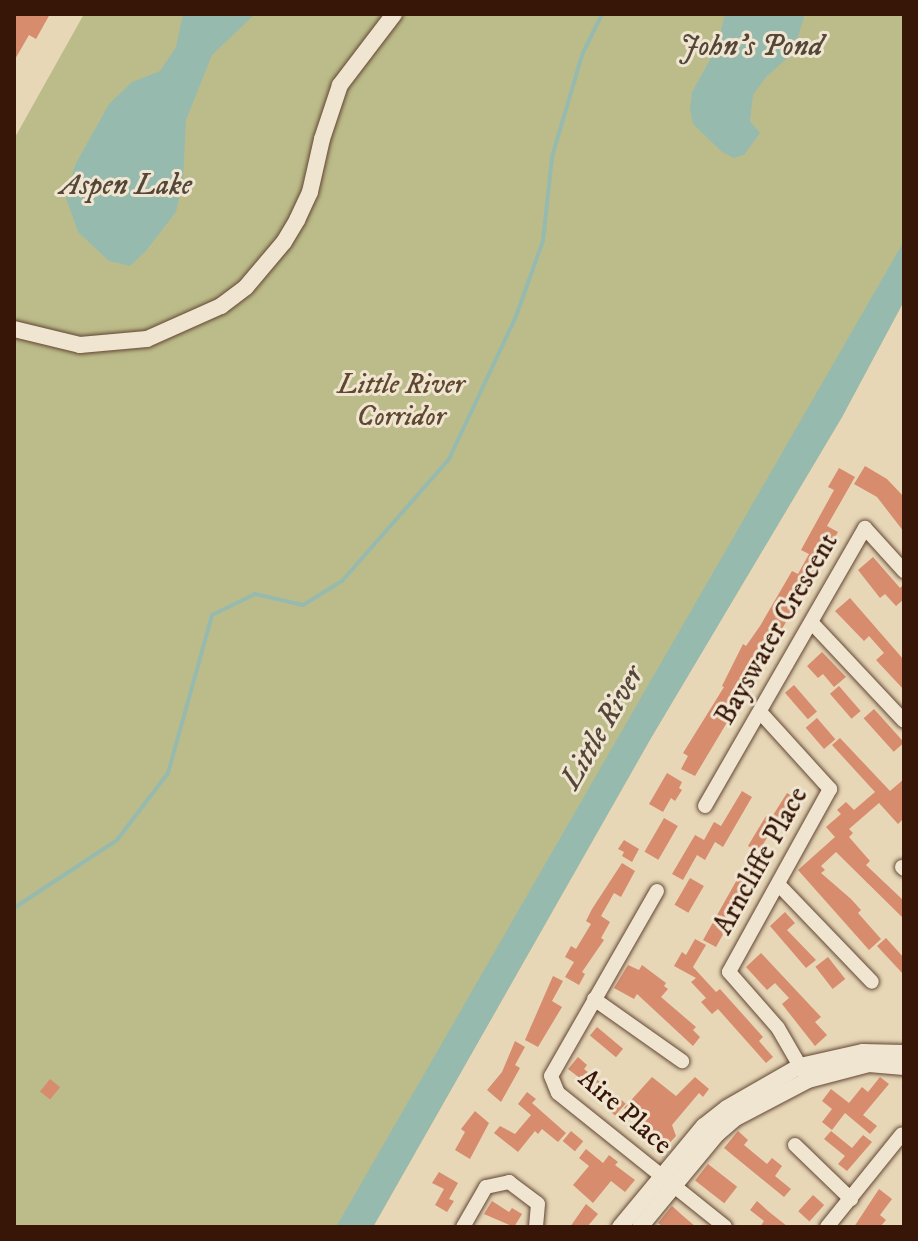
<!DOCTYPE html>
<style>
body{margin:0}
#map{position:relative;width:918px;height:1241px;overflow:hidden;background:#e7d7b7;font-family:"IM FELL DW Pica",serif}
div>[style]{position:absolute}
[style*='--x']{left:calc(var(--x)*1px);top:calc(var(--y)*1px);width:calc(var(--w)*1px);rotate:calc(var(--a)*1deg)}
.green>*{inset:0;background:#bcbc8a}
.water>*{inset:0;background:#97baaf}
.stream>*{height:4px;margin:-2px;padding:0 2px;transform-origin:2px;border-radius:2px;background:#97baaf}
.building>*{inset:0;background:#d68c6d;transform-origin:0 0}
.roads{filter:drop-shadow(0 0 2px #634634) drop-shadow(0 0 2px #634634)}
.minor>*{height:14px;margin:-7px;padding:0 7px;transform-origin:7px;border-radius:7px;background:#efe5d0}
.tertiary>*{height:16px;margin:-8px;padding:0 8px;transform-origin:8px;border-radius:8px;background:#efe5d0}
span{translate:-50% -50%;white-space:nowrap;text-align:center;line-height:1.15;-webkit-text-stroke:6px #efe5d0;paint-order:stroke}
.park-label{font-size:28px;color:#5f482f;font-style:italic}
.street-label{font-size:28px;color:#371608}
.water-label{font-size:30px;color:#54473a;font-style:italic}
.frame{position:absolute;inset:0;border:16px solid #371608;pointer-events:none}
</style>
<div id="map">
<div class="green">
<i style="clip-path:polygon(84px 14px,904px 14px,904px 301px,842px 417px,651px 738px,373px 1227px,14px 1227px,14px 139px)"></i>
</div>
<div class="water">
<i style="clip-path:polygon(183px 14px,255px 14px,212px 55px,186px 120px,183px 181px,176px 212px,145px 252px,130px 266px,109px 261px,78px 232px,66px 198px,75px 165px,109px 104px,132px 82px,160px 71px,176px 47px)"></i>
<i style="clip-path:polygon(725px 14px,805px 14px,793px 53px,766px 77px,753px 95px,750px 121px,760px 133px,744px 155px,734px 158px,722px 152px,693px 124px,690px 109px,692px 92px,717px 47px)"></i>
<i style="clip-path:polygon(904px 241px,904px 301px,842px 417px,651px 738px,373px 1227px,336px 1227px)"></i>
</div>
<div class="stream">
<i style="--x:14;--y:908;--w:123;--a:-33.4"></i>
<i style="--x:117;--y:840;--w:84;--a:-52.7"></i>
<i style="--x:168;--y:773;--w:164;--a:-74.4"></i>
<i style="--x:212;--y:615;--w:48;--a:-26"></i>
<i style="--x:255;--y:594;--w:49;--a:12.9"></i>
<i style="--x:303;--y:605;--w:46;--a:-31.6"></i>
<i style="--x:342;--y:581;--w:162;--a:-48.7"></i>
<i style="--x:449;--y:459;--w:155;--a:-64.8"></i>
<i style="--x:515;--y:319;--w:83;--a:-70.3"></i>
<i style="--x:543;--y:241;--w:84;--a:-83.9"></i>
<i style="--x:552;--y:157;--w:106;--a:-73.6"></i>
<i style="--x:582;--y:55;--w:46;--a:-64"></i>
</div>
<div class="building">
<i style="clip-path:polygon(14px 14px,50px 14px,36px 39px,29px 35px,14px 61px)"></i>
<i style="clip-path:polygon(865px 466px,887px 479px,904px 497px,904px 532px,877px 497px,854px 484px)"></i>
<i style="clip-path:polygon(839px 468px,855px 477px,827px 526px,838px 532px,771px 648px,762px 642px,740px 678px,750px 684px,695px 776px,681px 769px,688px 756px,683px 753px,724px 687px,722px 686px,743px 644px,746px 646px,760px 626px,792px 571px,798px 574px,809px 554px,801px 550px,834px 490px,828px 487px)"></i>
<i style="clip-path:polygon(873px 557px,900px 588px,904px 584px,904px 599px,896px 606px,885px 594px,880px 598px,858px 570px)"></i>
<i style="clip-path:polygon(850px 598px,904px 660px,904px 690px,876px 660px,884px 653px,869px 636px,864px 641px,835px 611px)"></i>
<i style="clip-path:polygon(822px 652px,846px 677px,834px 687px,823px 674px,818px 678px,807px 666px)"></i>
<i style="left:794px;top:685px;width:35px;height:12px;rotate:49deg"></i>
<i style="left:839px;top:686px;width:33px;height:12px;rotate:49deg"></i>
<i style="left:874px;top:709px;width:45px;height:14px;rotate:48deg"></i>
<i style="left:817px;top:718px;width:28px;height:15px;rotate:49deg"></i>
<i style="clip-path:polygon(840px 738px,890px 791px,904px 779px,904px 818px,898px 824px,879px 803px,849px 829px,853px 833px,849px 837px,870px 861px,866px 865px,904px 901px,904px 919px,836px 852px,821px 866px,825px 870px,821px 873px,851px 899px,861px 910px,858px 913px,881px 939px,869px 950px,798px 870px,835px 837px,826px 827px,841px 814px,837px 810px,846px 802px,854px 810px,875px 792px,832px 745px)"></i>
<i style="clip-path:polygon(667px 773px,682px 782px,679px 788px,682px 790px,675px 801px,671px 798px,663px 812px,649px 804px)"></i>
<i style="clip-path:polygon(742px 791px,752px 797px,723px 847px,715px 842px,705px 860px,697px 855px,683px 880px,672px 874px,695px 835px,704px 840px,714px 822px,721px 826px)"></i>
<i style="left:787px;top:793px;width:15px;height:29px;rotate:32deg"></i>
<i style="left:766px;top:816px;width:12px;height:35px;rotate:31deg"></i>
<i style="left:664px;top:818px;width:16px;height:39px;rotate:30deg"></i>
<i style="clip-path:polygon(624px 840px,639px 849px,632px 862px,622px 856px,624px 852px,618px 849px)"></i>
<i style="clip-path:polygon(752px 853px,766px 862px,743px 902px,738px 899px,725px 920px,730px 922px,716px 947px,703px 940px)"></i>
<i style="clip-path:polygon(622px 863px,635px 871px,621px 897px,614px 893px,601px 916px,610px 922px,601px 938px,604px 940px,582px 972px,585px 974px,579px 985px,565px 977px,574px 962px,565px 957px,571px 946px,576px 949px,591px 924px,586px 921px,592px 909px)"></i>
<i style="left:690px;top:878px;width:16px;height:31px;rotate:30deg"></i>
<i style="clip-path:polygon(785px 912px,795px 923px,787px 930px,816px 960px,806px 968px,770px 926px)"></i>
<i style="clip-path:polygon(886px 938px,904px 958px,904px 975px,877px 946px)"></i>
<i style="clip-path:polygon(695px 939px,706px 945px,693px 967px,716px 992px,720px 989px,763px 1037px,759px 1041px,773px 1057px,766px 1063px,718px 1009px,712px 1014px,701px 1002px,706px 998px,691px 982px,696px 978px,674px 966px,682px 952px,686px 955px)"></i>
<i style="clip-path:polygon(761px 953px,821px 1017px,815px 1022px,827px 1035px,815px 1046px,782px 1004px,789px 998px,775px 983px,767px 990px,746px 967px)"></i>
<i style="left:828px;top:957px;width:28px;height:16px;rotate:52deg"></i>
<i style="clip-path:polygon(628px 965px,639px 970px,642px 965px,666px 983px,664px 986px,668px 989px,661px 997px,696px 1027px,693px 1030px,700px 1037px,693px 1046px,637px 994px,634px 999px,614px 988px)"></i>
<i style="clip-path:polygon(553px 976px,563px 981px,552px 1001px,562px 1007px,538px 1047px,525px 1040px)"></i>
<i style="left:597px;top:1027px;width:34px;height:11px;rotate:40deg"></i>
<i style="clip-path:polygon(515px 1041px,525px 1047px,515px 1065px,520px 1068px,501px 1102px,487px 1090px,502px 1072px)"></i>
<i style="clip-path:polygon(578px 1057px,587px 1065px,584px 1069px,600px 1082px,590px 1094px,581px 1087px,585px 1082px,568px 1069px)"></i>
<i style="clip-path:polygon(652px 1077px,676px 1096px,695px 1077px,709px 1089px,703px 1097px,699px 1093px,672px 1125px,676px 1136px,665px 1148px,639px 1128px,642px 1124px,624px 1108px)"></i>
<i style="clip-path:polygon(880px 1077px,889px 1084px,863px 1115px,877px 1126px,870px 1134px,845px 1113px,832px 1130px,822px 1122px,832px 1109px,822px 1101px,831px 1089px,849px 1103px,862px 1087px,868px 1092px)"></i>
<i style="left:50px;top:1079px;width:13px;height:16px;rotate:39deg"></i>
<i style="clip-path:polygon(527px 1092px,536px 1099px,532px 1103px,566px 1133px,558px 1142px,542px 1129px,538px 1134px,535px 1131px,518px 1152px,494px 1133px,500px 1126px,515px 1134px,531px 1115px,518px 1104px)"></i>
<i style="left:616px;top:1095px;width:13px;height:16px;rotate:42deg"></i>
<i style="clip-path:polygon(475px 1111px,489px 1123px,470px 1159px,455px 1150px,465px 1132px,461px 1129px)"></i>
<i style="left:571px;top:1131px;width:16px;height:13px;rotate:40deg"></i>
<i style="clip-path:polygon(738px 1131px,748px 1140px,744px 1145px,767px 1164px,772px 1158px,782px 1166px,775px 1176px,791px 1189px,784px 1197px,724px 1148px)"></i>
<i style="clip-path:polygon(831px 1131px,852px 1148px,863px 1135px,872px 1142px,847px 1171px,838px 1164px,845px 1156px,824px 1139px)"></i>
<i style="clip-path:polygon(586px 1149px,603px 1163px,609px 1155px,618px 1162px,615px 1165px,635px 1180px,625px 1192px,611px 1181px,593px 1203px,573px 1185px,589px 1166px,579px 1158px)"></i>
<i style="left:708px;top:1164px;width:37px;height:21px;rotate:38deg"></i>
<i style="clip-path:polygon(439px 1172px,458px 1183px,449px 1199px,454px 1201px,447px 1212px,435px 1205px,444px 1189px,432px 1183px)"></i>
<i style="clip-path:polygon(879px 1189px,892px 1199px,880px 1215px,886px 1220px,880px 1227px,854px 1227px)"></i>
<i style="left:813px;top:1195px;width:15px;height:22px;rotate:42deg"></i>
<i style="clip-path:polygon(492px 1201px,509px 1212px,512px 1208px,522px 1214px,514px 1227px,484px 1214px)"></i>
<i style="clip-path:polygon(757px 1201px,768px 1211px,788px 1227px,760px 1227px,764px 1221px,750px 1210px)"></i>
<i style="clip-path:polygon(586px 1204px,598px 1214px,587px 1227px,570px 1227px)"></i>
<i style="clip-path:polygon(672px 1206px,682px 1215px,696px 1227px,663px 1227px,658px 1223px)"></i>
</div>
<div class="roads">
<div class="minor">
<i style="--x:812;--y:623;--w:134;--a:46.8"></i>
<i style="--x:761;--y:713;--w:103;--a:47.8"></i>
<i style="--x:830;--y:789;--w:209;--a:118.9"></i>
<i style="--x:729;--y:972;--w:74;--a:48.8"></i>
<i style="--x:778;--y:1028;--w:52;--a:60"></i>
<i style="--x:705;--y:806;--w:321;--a:-60.1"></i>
<i style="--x:865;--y:528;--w:58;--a:47.8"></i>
<i style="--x:902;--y:867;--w:3;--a:45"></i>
<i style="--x:779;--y:885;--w:134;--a:46.2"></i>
<i style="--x:657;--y:891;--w:213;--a:119.8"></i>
<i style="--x:551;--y:1076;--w:18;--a:68"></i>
<i style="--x:558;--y:1093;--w:214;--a:38.7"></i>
<i style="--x:594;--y:999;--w:108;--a:35.2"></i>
<i style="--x:795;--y:1145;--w:78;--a:44"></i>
<i style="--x:463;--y:1227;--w:46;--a:-60.1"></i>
<i style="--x:486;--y:1187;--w:24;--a:-12"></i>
<i style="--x:509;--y:1182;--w:36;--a:37"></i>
<i style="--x:538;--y:1204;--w:23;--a:95"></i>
<i style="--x:827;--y:1227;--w:119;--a:-51.1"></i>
</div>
<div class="tertiary">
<i style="--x:14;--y:329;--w:68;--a:13.6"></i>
<i style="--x:80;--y:345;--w:67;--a:-5.1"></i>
<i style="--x:147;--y:339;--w:81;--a:-24"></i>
<i style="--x:221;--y:306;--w:31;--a:-37"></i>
<i style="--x:246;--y:287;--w:59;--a:-49.8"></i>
<i style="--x:284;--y:242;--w:26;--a:-59"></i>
<i style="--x:297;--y:220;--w:31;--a:-65"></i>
<i style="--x:310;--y:192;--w:54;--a:-77.2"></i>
<i style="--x:322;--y:139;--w:57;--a:-71.6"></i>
<i style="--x:340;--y:85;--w:89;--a:-52.7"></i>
<i style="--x:620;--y:1227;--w:131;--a:-50.3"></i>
<i style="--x:704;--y:1126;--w:29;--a:-38"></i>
<i style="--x:727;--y:1108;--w:84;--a:-29.9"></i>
<i style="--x:800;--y:1066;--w:65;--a:-12.5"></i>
<i style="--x:863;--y:1052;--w:41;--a:1.4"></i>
<i style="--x:640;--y:1227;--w:121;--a:-50.4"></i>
<i style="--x:717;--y:1134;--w:23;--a:-41"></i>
<i style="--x:734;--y:1119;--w:84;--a:-27.8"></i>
<i style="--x:808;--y:1080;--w:63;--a:-14.7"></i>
<i style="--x:869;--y:1064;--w:35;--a:5"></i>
</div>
</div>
<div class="park-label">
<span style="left:401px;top:401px">Little River<br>Corridor</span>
</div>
<div class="street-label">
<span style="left:777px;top:629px;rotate:-60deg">Bayswater Crescent</span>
<span style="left:761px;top:861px;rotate:-61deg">Arncliffe Place</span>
<span style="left:625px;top:1112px;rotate:41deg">Aire Place</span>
</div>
<div class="water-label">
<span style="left:751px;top:47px">John's Pond</span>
<span style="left:126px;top:186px">Aspen Lake</span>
<span style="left:603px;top:728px;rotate:-60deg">Little River</span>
</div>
<div class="frame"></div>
</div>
